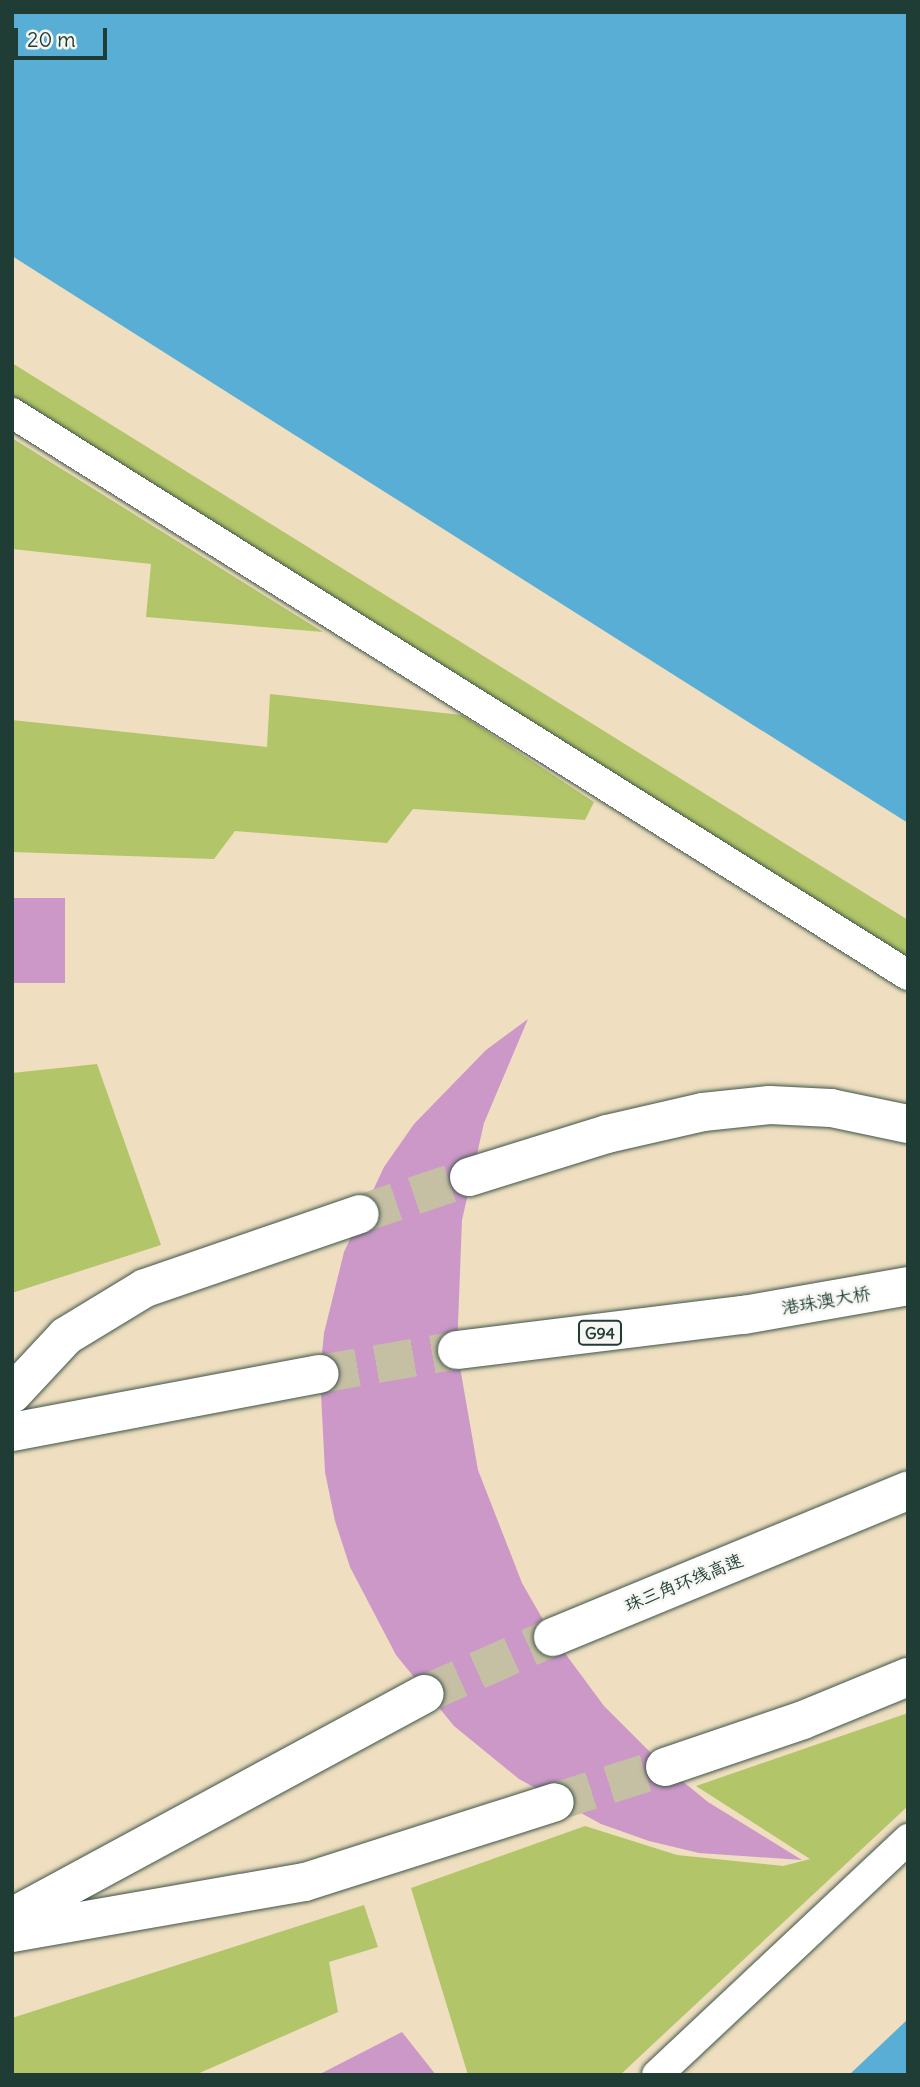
<!DOCTYPE html>
<meta charset="utf-8">
<style>
body{margin:0}
#map{position:relative;width:920px;height:2087px;overflow:hidden;background:#efdfc0;font-family:Delius,"LXGW WenKai TC",sans-serif}
div>[style]{position:absolute}
[style*='--x']{left:calc(var(--x)*1px);top:calc(var(--y)*1px);width:calc(var(--w)*1px);rotate:calc(var(--a)*1deg)}
.green>*{inset:0;background:#b3c569}
.water>*{inset:0;background:#59aed5}
.building>*{inset:0;background:#cc98c8;transform-origin:0 0}
.highway-tunnel>*{height:38px;margin-top:-19px;transform-origin:0;background:repeating-linear-gradient(90deg,#c5bfa4 0 38px,transparent 0 57px)}
.roads{filter:drop-shadow(0 0 2px #3e5549) drop-shadow(0 0 2px #3e5549)}
.minor>*{height:30px;margin:-15px;padding:0 15px;transform-origin:15px;border-radius:15px;background:#fff}
.highway>*{height:38px;margin:-19px;padding:0 19px;transform-origin:19px;border-radius:19px;background:#fff}
span{translate:-50% -50%;white-space:nowrap;text-align:center;line-height:1.15;-webkit-text-stroke:5px #f6f6f2;paint-order:stroke}
.shield-label span{padding:2px 5px;background:#f6f6f2;border:2px solid;border-radius:5px;-webkit-text-stroke-width:0}
.shield-label{font-size:16px;color:#1f3d34;font-weight:700}
.street-label{font-size:18px;color:#1f3d34}
.frame{position:absolute;inset:0;border:14px solid #1f3d34;pointer-events:none}
.scale{position:absolute;left:14px;top:28px;width:93px;height:32px;box-sizing:border-box;border:4px solid #1f3d34;border-top:0;padding-left:9px;font-size:21px;line-height:24px;white-space:nowrap;color:#1f3d34;-webkit-text-stroke:5px #f6f6f2;paint-order:stroke}
</style>
<div id="map">
<div class="green">
<i style="clip-path:polygon(12px 363px,908px 920px,908px 964px,12px 412px)"></i>
<i style="clip-path:polygon(12px 438px,323px 632px,146px 617px,151px 564px,12px 549px)"></i>
<i style="clip-path:polygon(270px 694px,462px 715px,594px 802px,585px 820px,413px 809px,387px 843px,235px 831px,214px 859px,12px 852px,12px 720px,267px 747px)"></i>
<i style="clip-path:polygon(97px 1064px,161px 1245px,12px 1293px,12px 1073px)"></i>
<i style="clip-path:polygon(908px 1713px,908px 1806px,620px 2075px,468px 2075px,411px 1888px,585px 1826px,677px 1855px,783px 1866px,810px 1859px,696px 1786px)"></i>
<i style="clip-path:polygon(364px 1905px,378px 1947px,329px 1962px,338px 2012px,195px 2075px,12px 2075px,12px 2018px)"></i>
</div>
<div class="water">
<i style="clip-path:polygon(12px 12px,908px 12px,908px 823px,12px 256px)"></i>
<i style="clip-path:polygon(908px 2019px,908px 2075px,849px 2075px)"></i>
</div>
<div class="building">
<i style="left:12px;top:898px;width:53px;height:85px"></i>
<i style="clip-path:polygon(528px 1019px,484px 1123px,462px 1220px,457px 1350px,478px 1470px,522px 1583px,553px 1637px,604px 1706px,665px 1767px,708px 1802px,802px 1860px,699px 1853px,649px 1841px,601px 1824px,519px 1779px,454px 1726px,396px 1655px,350px 1567px,335px 1521px,325px 1472px,320px 1374px,324px 1333px,344px 1252px,384px 1167px,414px 1124px,486px 1050px)"></i>
<i style="clip-path:polygon(402px 2032px,436px 2075px,318px 2075px)"></i>
</div>
<div class="highway-tunnel">
<i style="--x:360;--y:1214;--w:115;--a:-18.7"></i>
<i style="--x:320;--y:1374;--w:139;--a:-9.9"></i>
<i style="--x:425;--y:1694;--w:140;--a:-24"></i>
<i style="--x:555;--y:1802;--w:115;--a:-17.7"></i>
</div>
<div class="roads">
<div class="minor">
<i style="--x:12;--y:413;--w:1058;--a:32.1"></i>
<i style="--x:657;--y:2075;--w:345;--a:-43.2"></i>
</div>
<div class="highway">
<i style="--x:469;--y:1177;--w:145;--a:-17.3"></i>
<i style="--x:607;--y:1134;--w:98;--a:-12.9"></i>
<i style="--x:703;--y:1112;--w:67;--a:-6"></i>
<i style="--x:770;--y:1105;--w:61;--a:2.8"></i>
<i style="--x:831;--y:1108;--w:79;--a:11.7"></i>
<i style="--x:457;--y:1350;--w:289;--a:-7"></i>
<i style="--x:744;--y:1315;--w:167;--a:-10"></i>
<i style="--x:12;--y:1394;--w:79;--a:-47"></i>
<i style="--x:66;--y:1336;--w:92;--a:-31.3"></i>
<i style="--x:145;--y:1288;--w:227;--a:-19"></i>
<i style="--x:12;--y:1432;--w:313;--a:-10.7"></i>
<i style="--x:553;--y:1637;--w:384;--a:-22.4"></i>
<i style="--x:665;--y:1767;--w:146;--a:-18.8"></i>
<i style="--x:803;--y:1720;--w:113;--a:-22.3"></i>
<i style="--x:12;--y:1917;--w:469;--a:-28.4"></i>
<i style="--x:12;--y:1933;--w:297;--a:-9.9"></i>
<i style="--x:305;--y:1882;--w:262;--a:-17.7"></i>
</div>
</div>
<div class="shield-label">
<span style="left:600px;top:1333px">G94</span>
</div>
<div class="street-label">
<span style="left:826px;top:1301px;rotate:-10deg">港珠澳大桥</span>
<span style="left:684px;top:1583px;rotate:-22deg">珠三角环线高速</span>
</div>
<div class="frame"></div>
<div class="scale">20 m</div>
</div>
